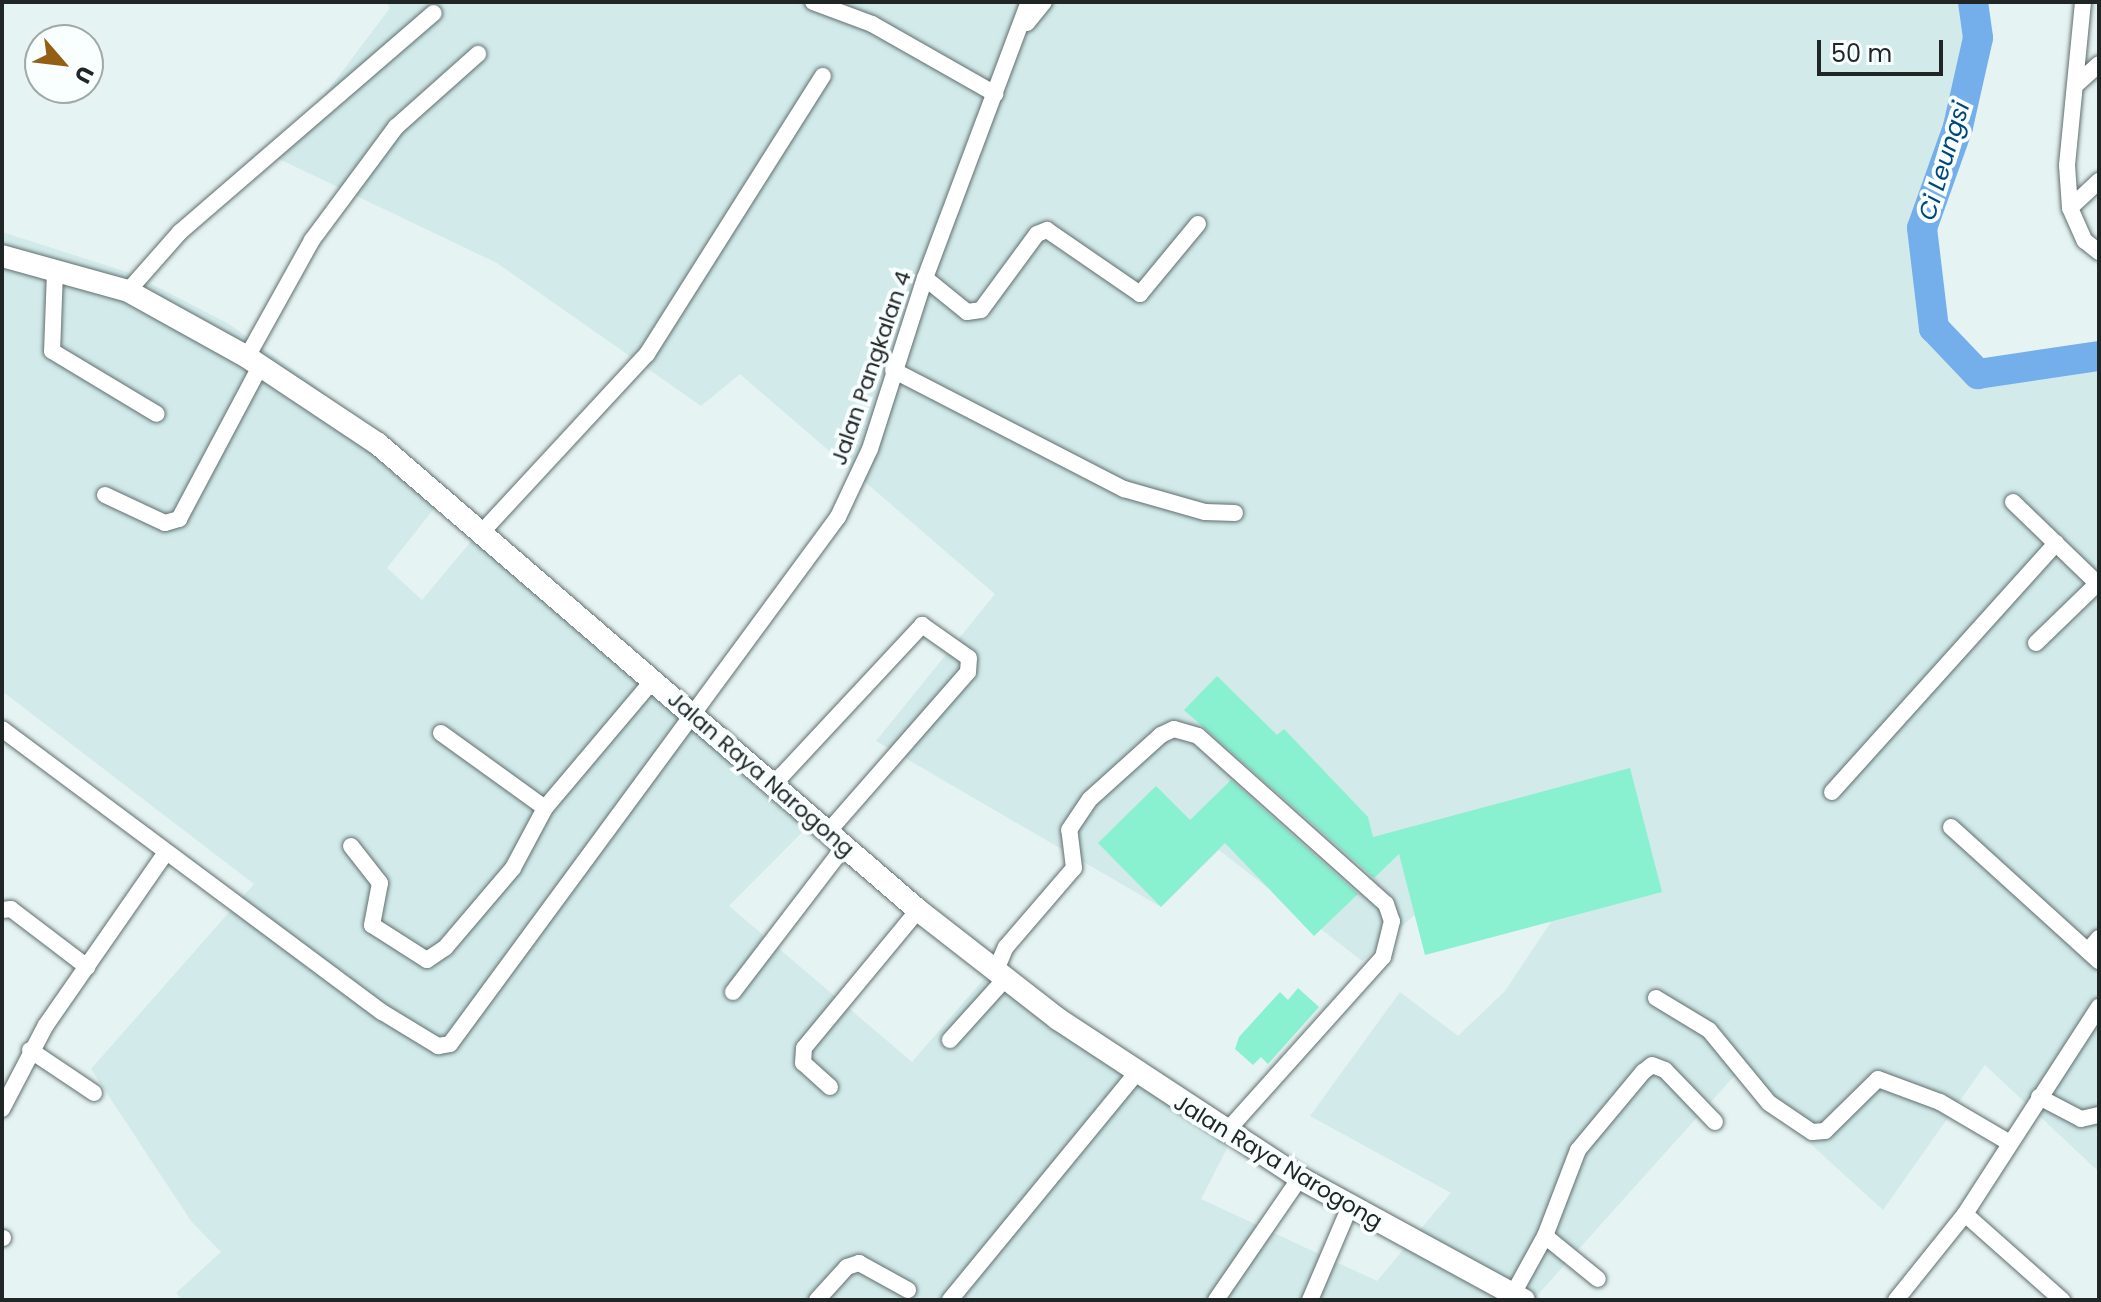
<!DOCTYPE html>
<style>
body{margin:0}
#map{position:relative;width:2101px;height:1302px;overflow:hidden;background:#e5f3f3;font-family:Poppins,sans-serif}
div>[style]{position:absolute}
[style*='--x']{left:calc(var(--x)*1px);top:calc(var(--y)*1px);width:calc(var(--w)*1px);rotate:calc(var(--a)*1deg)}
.built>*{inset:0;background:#d2eaea}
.river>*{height:30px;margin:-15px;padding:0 15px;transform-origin:15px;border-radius:15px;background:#74afeb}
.building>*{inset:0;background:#89f0d0}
.roads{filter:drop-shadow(0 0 2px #616e6e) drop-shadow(0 0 2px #616e6e)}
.minor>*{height:16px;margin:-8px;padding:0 8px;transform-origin:8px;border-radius:8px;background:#fff}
.major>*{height:22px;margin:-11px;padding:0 11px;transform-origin:11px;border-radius:11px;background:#fff}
span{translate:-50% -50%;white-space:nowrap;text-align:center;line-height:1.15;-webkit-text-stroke:8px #f9fefe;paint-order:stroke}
.street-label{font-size:22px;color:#202525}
.water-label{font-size:24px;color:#00477c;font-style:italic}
.frame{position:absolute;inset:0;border:4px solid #202525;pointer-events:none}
.north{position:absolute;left:24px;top:24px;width:80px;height:80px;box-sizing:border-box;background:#f9fefe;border:2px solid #a2a7a7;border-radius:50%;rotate:118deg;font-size:22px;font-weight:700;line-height:32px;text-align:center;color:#202525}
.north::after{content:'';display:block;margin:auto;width:28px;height:36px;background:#945e14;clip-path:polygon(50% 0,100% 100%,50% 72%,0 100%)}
.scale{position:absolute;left:1817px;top:40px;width:126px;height:36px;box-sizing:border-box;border:4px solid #202525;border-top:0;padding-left:10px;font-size:24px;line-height:28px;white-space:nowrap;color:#202525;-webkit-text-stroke:6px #f9fefe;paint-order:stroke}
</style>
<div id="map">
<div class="built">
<i style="clip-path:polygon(386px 2px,1973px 2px,1978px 38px,1956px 130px,1922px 228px,1934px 328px,1978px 374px,2099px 356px,2099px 1172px,1985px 1065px,1883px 1210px,1735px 1075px,1533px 1300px,183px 1300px,176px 1293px,221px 1252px,191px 1221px,91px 1069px,254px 884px,2px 691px,2px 232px,130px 273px,229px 324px,313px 384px,444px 496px,387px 568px,422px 600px,479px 532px,820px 814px,729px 906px,912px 1062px,995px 966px,1238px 1127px,1201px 1199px,1377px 1281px,1451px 1193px,1310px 1116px,1400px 992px,1458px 1036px,1505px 991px,1551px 922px,1510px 877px,1450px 884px,1362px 961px,1219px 850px,1161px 907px,876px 741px,995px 594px,740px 374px,701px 406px,497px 263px,277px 158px,390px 8px)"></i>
</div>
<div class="river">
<i style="--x:1973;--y:2;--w:36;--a:82"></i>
<i style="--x:1978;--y:38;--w:91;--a:102.7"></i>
<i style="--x:1958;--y:127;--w:107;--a:109.6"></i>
<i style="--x:1922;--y:228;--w:101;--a:83.2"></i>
<i style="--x:1934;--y:328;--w:64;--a:46.3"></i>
<i style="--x:1978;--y:374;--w:122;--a:-8.5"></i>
</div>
<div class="building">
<i style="clip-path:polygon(1217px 676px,1277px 735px,1284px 729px,1368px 817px,1373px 837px,1630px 768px,1662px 892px,1425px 955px,1399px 854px,1374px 878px,1184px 710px)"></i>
<i style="clip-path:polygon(1231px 780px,1358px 894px,1314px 936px,1225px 843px,1161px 907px,1098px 843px,1156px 786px,1190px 820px)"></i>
<i style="clip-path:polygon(1298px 988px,1319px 1007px,1268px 1064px,1261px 1057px,1253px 1065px,1235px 1049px,1239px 1037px,1280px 992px,1288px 1000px)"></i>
</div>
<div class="roads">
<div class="minor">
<i style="--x:813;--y:2;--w:63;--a:20.4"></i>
<i style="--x:872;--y:24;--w:142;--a:29.6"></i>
<i style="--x:2083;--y:2;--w:164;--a:95.6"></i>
<i style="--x:2067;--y:165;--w:43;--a:86"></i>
<i style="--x:2070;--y:208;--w:36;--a:66"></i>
<i style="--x:2085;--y:241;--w:18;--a:38"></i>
<i style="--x:1027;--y:23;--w:27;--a:-51"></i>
<i style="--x:2078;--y:83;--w:28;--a:-42"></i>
<i style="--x:2070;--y:208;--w:40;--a:-43"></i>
<i style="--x:55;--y:271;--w:80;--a:92.1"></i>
<i style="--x:52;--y:351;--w:122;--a:31"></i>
<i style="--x:925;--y:278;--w:54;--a:39"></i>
<i style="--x:967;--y:312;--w:14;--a:-8"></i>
<i style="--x:981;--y:310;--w:94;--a:-53.6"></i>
<i style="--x:1037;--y:234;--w:11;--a:-22"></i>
<i style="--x:1047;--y:230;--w:113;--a:34.5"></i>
<i style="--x:1140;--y:294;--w:91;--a:-50.4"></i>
<i style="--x:128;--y:291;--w:79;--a:-48.6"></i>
<i style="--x:180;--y:232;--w:335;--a:-40.8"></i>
<i style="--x:247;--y:357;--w:134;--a:-60.9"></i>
<i style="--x:312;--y:240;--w:141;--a:-53.4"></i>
<i style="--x:396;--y:127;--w:110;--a:-41.7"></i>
<i style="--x:893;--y:370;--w:260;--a:27.3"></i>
<i style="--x:1124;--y:489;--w:84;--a:15.9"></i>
<i style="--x:1205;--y:512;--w:30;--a:2"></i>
<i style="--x:105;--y:495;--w:66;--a:25"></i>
<i style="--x:165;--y:523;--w:15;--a:-16"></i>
<i style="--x:179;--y:519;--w:174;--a:-62"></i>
<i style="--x:2013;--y:502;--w:117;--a:44"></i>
<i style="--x:482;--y:532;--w:243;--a:-47.2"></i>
<i style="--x:647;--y:354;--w:329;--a:-57.7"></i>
<i style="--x:2036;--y:643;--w:88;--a:-44.1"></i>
<i style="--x:2;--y:729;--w:474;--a:36.7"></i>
<i style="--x:382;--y:1012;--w:66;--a:31.3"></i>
<i style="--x:438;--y:1046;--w:12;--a:-9"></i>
<i style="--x:450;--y:1044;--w:654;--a:-53.64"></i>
<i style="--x:838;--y:517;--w:75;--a:-64.8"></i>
<i style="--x:870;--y:449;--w:180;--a:-72.2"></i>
<i style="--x:925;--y:278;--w:295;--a:-69.4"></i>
<i style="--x:441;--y:733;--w:128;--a:35.8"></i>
<i style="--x:545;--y:808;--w:167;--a:-49.8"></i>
<i style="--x:773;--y:785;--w:219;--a:-47"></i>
<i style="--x:922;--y:625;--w:57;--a:35.1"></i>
<i style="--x:969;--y:658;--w:14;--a:94"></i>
<i style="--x:968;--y:672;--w:213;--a:131.2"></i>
<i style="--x:1832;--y:792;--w:335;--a:-48"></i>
<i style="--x:1951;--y:827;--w:200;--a:42.2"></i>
<i style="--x:351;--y:846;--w:47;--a:51.9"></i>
<i style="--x:380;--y:883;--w:43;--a:100.8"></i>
<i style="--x:372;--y:925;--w:65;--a:32.5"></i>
<i style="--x:427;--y:960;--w:22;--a:-34"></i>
<i style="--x:445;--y:948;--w:105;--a:-49.6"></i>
<i style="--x:513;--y:868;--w:68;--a:-61.9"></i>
<i style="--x:2;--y:910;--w:9;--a:-6"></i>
<i style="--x:11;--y:909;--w:96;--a:37.3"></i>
<i style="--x:2088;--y:951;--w:17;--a:-50"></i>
<i style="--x:996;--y:970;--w:25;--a:-67"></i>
<i style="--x:1006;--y:947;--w:104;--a:-49.3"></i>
<i style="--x:1074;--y:868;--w:38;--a:-97"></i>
<i style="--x:1069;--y:830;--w:37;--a:-56"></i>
<i style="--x:1090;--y:799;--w:96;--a:-42"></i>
<i style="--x:1161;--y:735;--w:14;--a:-25"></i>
<i style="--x:1174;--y:729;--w:25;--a:16"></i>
<i style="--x:1198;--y:736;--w:252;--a:41.8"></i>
<i style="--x:1386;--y:904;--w:18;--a:71"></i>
<i style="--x:1392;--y:921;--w:37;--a:104"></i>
<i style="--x:1383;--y:957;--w:237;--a:131.9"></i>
<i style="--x:733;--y:992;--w:183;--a:-52.6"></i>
<i style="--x:1656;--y:998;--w:62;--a:31.1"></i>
<i style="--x:1709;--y:1030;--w:94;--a:50.6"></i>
<i style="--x:1769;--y:1103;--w:52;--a:34"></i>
<i style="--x:1812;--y:1132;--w:13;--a:-4"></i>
<i style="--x:1825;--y:1131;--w:74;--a:-44.5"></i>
<i style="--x:1878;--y:1079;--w:66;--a:20.4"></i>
<i style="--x:1940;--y:1102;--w:81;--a:30.4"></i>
<i style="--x:950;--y:1040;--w:84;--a:-47.9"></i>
<i style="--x:30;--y:1050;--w:77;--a:33.9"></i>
<i style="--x:830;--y:1087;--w:36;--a:-138"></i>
<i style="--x:803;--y:1063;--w:15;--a:-86"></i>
<i style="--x:804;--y:1048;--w:179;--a:-50.4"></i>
<i style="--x:2039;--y:1097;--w:47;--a:27.6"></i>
<i style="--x:2081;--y:1119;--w:18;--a:-13"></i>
<i style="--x:2;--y:1109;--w:95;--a:-62.4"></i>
<i style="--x:46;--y:1025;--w:208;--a:-55.2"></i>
<i style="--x:1965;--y:1214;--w:130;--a:41.6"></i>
<i style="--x:1545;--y:1236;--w:68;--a:39.1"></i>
<i style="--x:2;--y:1238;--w:1;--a:0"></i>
<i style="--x:1513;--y:1294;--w:66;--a:-61.1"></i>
<i style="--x:1545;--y:1236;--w:92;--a:-69"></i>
<i style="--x:1578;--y:1150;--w:102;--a:-50.2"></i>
<i style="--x:1643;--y:1072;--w:11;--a:-38"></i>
<i style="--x:1652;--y:1065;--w:14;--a:21"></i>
<i style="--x:1665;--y:1070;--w:72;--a:46.1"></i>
<i style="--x:817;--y:1300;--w:45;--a:-47.7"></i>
<i style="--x:847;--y:1267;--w:13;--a:-18"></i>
<i style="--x:859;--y:1263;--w:56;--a:28.9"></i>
<i style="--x:950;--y:1300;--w:291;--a:-50.6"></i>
<i style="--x:1216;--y:1300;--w:148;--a:-55.5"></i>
<i style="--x:1310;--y:1300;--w:102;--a:-66.9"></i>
<i style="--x:1896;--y:1300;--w:110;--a:-51.3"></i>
<i style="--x:1965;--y:1214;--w:247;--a:-57.1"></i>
</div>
<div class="major">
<i style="--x:2;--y:256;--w:131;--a:15.5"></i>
<i style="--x:128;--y:291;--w:136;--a:29"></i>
<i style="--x:247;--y:357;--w:157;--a:33.6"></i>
<i style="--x:378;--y:444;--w:713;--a:40.79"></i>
<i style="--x:918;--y:910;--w:177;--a:37.9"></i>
<i style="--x:1058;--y:1019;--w:290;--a:33.3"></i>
<i style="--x:1300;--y:1178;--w:255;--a:28.6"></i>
</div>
</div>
<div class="street-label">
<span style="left:871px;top:368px;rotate:-71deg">Jalan Pangkalan 4</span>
<span style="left:761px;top:774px;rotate:41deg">Jalan Raya Narogong</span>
<span style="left:1278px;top:1162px;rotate:31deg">Jalan Raya Narogong</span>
</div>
<div class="water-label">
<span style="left:1944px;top:161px;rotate:-73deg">Ci Leungsi</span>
</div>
<div class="frame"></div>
<div class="north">U</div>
<div class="scale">50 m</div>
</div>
